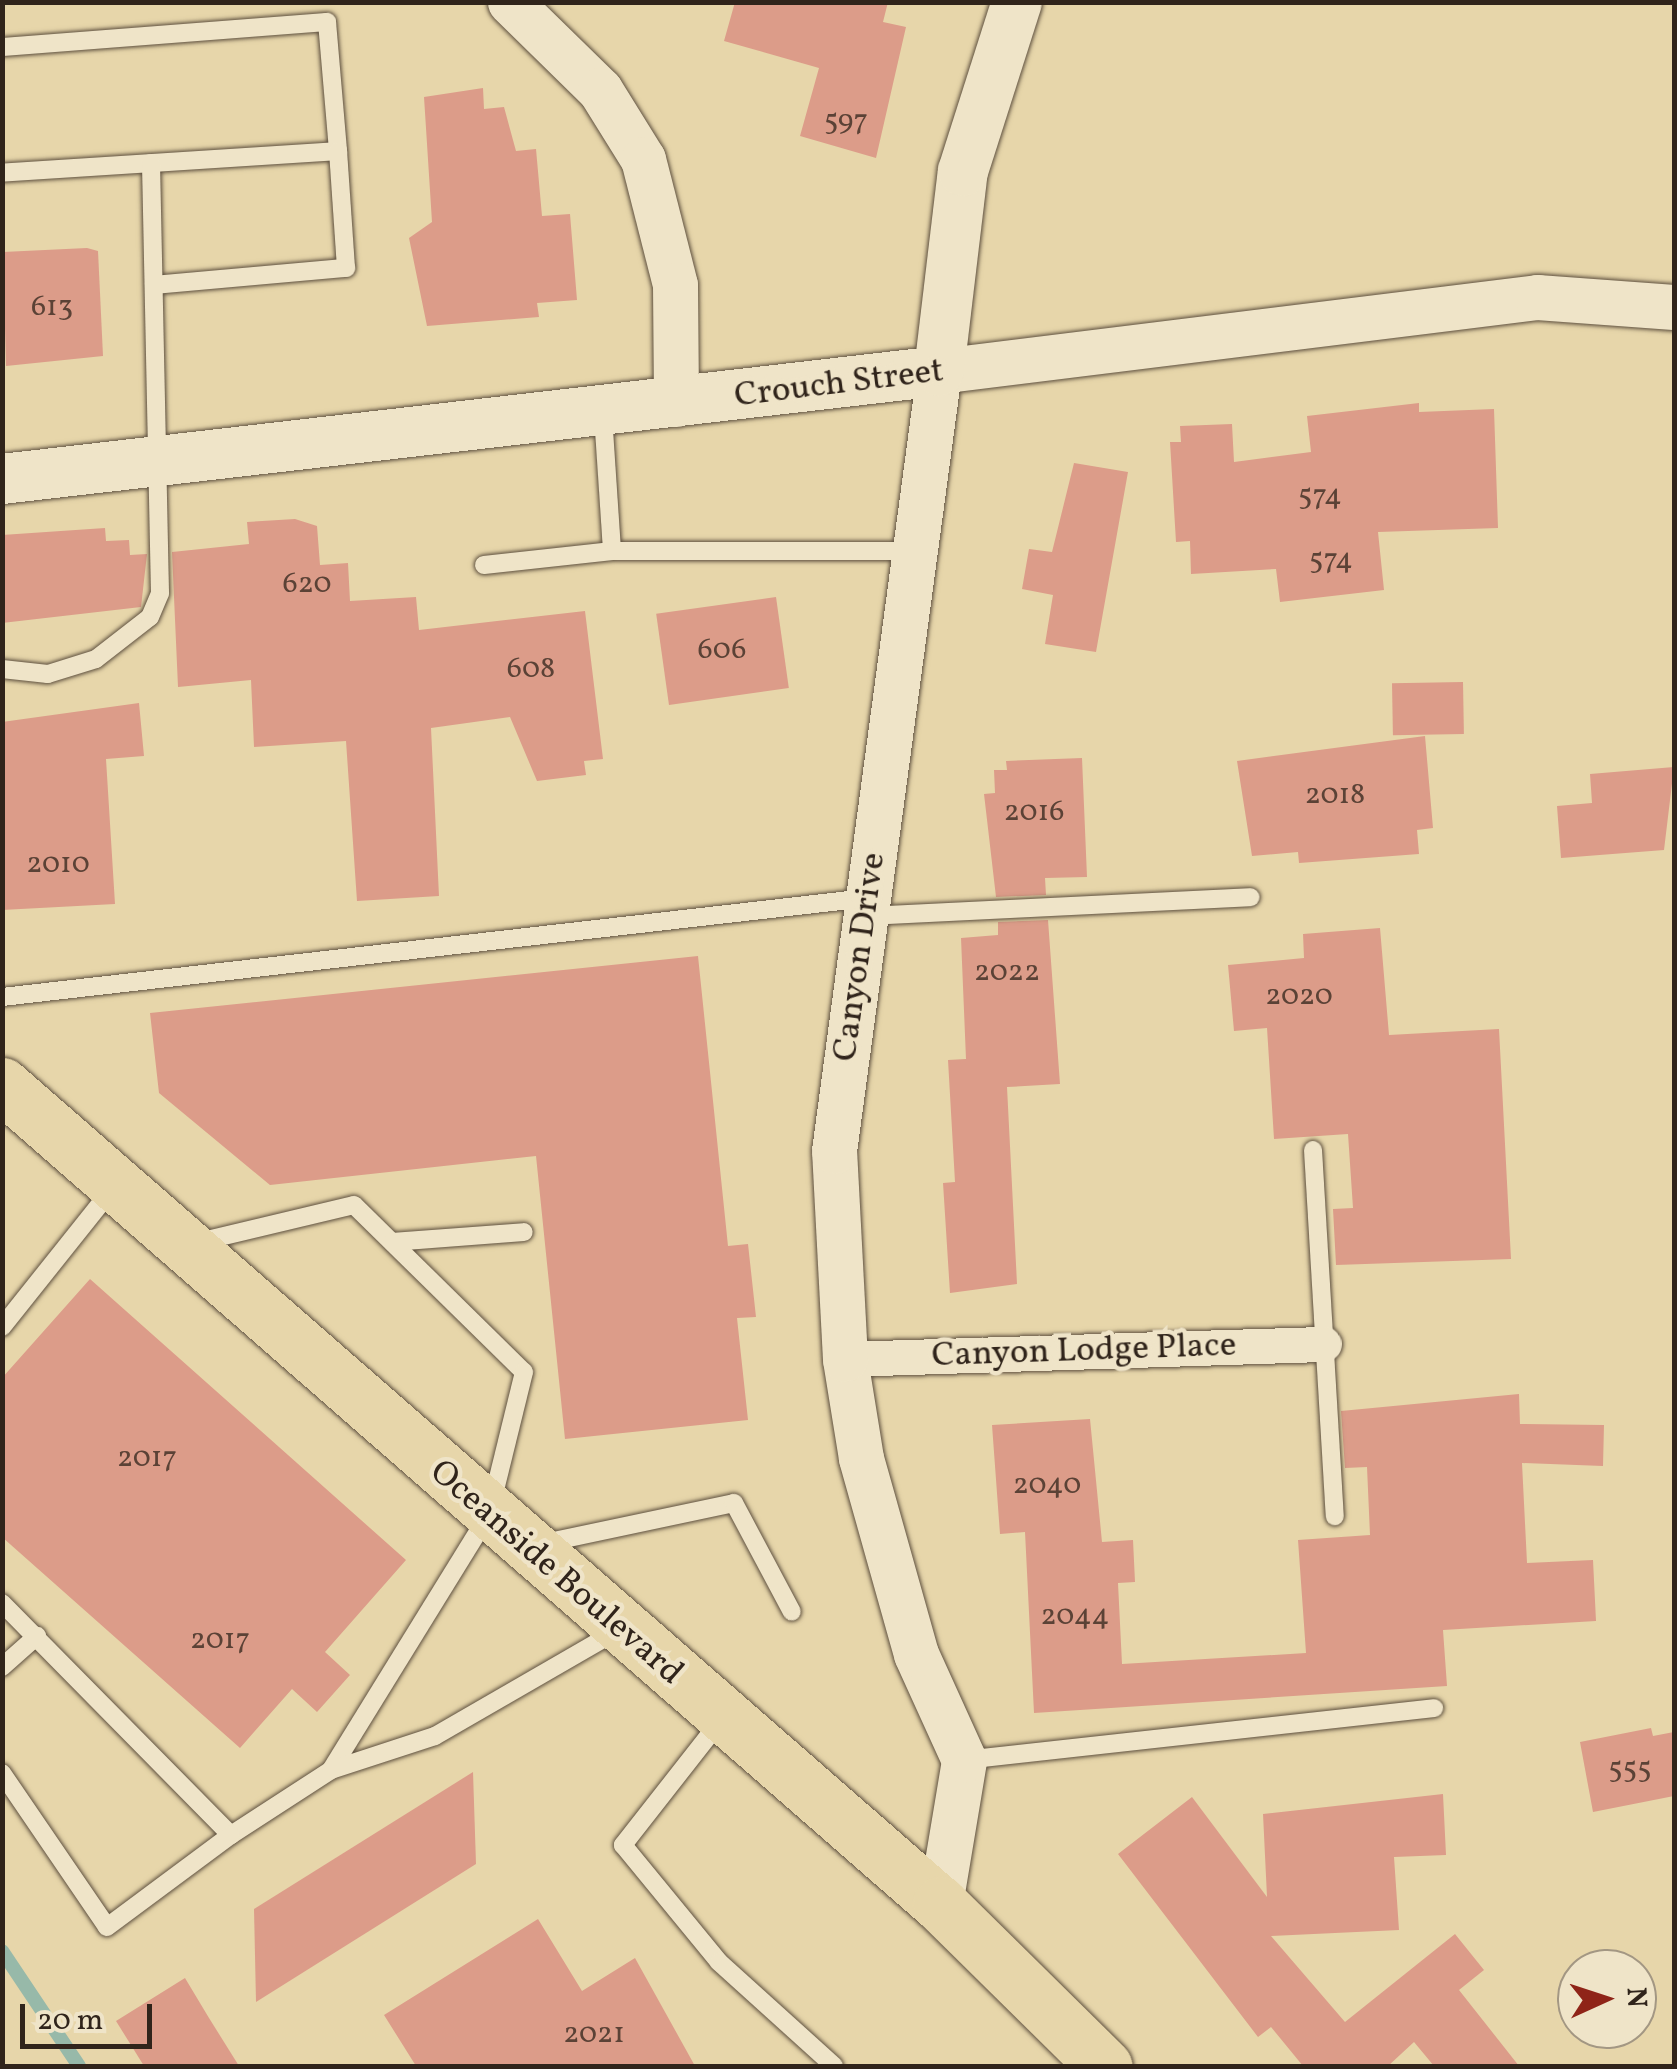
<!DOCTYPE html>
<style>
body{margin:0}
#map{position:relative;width:1677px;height:2069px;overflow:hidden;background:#e7d6aa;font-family:Vollkorn,serif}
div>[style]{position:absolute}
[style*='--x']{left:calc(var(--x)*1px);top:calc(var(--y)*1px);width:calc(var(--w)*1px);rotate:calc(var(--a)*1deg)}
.stream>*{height:14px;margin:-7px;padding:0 7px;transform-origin:7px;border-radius:7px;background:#97b9a9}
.building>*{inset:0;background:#dc9c89;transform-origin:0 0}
.roads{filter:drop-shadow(0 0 2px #5e503f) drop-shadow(0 0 2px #5e503f)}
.service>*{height:18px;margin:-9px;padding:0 9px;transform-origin:9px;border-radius:9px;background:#efe4c8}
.minor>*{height:35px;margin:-17.5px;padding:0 17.5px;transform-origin:17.5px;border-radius:17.5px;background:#efe4c8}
.tertiary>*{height:45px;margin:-22.5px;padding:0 22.5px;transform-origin:22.5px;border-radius:22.5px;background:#efe4c8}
.secondary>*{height:50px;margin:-25px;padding:0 25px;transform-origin:25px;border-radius:25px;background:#efe4c8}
.primary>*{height:55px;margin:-27.5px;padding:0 27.5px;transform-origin:27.5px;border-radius:27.5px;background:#e7d6aa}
span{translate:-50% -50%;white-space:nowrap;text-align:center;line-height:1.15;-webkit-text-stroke:9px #efe4c8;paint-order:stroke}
.number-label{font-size:30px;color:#5b4236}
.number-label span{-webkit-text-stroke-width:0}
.street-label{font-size:35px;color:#30241b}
.frame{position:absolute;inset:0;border:5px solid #30241b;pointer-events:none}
.north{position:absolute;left:1557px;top:1949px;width:100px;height:100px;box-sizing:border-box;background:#efe4c8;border:2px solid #a39783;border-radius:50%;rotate:87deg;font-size:28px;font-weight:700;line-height:40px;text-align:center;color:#30241b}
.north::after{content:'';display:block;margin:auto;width:35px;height:45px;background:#8f2418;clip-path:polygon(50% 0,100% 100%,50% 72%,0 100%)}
.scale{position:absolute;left:20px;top:2004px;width:132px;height:45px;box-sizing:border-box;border:5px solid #30241b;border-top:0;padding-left:12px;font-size:30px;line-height:35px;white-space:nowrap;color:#30241b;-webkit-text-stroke:8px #efe4c8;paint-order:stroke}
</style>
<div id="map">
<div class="stream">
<i style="--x:2;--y:1951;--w:138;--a:56.2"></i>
</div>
<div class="building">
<i style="clip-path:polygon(735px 2px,888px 2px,883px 22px,906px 27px,876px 158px,800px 136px,819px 68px,724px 41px)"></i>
<i style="clip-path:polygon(483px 88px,484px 109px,504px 107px,516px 151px,536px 149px,542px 216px,570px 214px,577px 300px,537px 303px,539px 317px,427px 326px,409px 238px,432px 222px,424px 97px)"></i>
<i style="clip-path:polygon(87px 248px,98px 251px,103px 356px,6px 366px,3px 252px)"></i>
<i style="clip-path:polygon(1419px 403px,1419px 412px,1494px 409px,1498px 528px,1378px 532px,1384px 590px,1280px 602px,1276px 569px,1191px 574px,1190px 541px,1176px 542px,1170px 442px,1181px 442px,1180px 426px,1232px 424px,1234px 462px,1311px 452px,1307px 416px)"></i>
<i style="clip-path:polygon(1074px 463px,1128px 472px,1096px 652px,1045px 644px,1053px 595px,1022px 589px,1029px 549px,1052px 552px)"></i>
<i style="clip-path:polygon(295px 519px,317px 526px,320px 565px,348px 563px,350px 601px,416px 597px,419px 630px,585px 611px,603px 759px,584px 761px,586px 775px,537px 781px,510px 717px,431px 728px,439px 896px,357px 901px,346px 741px,254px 747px,251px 680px,178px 687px,172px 552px,249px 544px,247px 522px)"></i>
<i style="clip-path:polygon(105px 528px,106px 541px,129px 540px,130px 555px,147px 554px,141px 607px,2px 623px,2px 535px)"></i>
<i style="left:776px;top:597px;width:92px;height:121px;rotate:82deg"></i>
<i style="left:1463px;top:682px;width:52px;height:71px;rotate:89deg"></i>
<i style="clip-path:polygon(139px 703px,144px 756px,106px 759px,115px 904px,2px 910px,2px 722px)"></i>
<i style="clip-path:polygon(1425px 736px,1433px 828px,1417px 830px,1419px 854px,1299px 863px,1298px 852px,1252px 856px,1237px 761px)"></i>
<i style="clip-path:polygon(1082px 758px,1087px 877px,1045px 878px,1046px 895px,996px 897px,984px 794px,995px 793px,994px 770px,1007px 770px,1006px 761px)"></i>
<i style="clip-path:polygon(1674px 767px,1664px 850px,1561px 858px,1557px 806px,1592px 803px,1590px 774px)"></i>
<i style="clip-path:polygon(1048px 920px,1060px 1084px,1007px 1087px,1017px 1284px,950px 1293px,943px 1183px,955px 1182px,948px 1060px,966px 1059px,961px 938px,998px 935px,998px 922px)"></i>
<i style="clip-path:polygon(1380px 928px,1389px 1035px,1499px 1029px,1511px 1259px,1336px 1265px,1333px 1209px,1353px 1208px,1348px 1134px,1274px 1139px,1267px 1028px,1234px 1031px,1228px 965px,1304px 958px,1303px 934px)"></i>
<i style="clip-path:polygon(698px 956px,728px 1246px,748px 1244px,756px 1317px,737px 1318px,748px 1420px,565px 1439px,536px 1156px,270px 1185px,159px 1093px,150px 1013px)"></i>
<i style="clip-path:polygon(90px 1279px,406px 1560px,325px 1652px,350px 1675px,317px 1712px,292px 1689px,240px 1748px,2px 1537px,2px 1378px)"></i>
<i style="clip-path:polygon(1519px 1394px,1520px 1424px,1604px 1425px,1603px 1466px,1522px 1463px,1527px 1563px,1593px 1560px,1596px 1621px,1443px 1630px,1447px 1686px,1034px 1713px,1025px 1532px,1000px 1534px,992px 1425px,1090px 1419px,1102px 1542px,1133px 1540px,1135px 1582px,1118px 1583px,1122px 1664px,1306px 1653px,1298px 1540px,1370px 1535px,1367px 1467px,1345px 1468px,1341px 1411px)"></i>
<i style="clip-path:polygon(1651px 1728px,1653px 1736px,1674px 1732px,1674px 1796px,1593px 1812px,1580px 1742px)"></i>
<i style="clip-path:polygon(473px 1772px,476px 1864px,256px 2002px,254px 1909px)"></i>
<i style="clip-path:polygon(1443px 1794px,1446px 1855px,1394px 1857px,1399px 1930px,1271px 1936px,1345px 2022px,1455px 1934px,1484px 1970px,1459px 1990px,1519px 2066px,1434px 2066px,1414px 2042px,1388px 2066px,1303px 2066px,1271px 2027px,1258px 2037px,1118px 1854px,1192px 1797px,1267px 1897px,1263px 1814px)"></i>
<i style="clip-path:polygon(538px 1919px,582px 1991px,635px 1958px,695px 2066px,416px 2066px,384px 2015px)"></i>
<i style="clip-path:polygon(185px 1978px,209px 2018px,239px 2066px,144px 2066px,116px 2021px)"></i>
</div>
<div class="roads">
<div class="service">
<i style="--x:2;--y:47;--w:326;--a:-4.4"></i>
<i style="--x:327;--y:22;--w:129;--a:85.1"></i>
<i style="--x:338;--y:151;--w:337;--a:176.3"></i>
<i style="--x:154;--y:285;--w:193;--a:-5.1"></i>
<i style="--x:346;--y:268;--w:117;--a:-93.9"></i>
<i style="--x:603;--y:415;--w:136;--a:86.2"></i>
<i style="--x:612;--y:551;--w:302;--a:0"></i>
<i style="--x:484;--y:565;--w:129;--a:-6.2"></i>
<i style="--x:2;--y:669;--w:46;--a:6.2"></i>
<i style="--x:48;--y:674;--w:50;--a:-17.4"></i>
<i style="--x:96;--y:659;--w:68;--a:-37.9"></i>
<i style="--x:150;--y:617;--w:26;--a:-67"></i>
<i style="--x:160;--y:593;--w:430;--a:-91.2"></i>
<i style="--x:866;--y:916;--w:385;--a:-2.8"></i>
<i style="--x:2;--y:997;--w:871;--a:-6.53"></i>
<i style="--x:1313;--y:1150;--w:367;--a:86.6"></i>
<i style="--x:199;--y:1242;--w:159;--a:-13.4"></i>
<i style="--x:354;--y:1205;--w:238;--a:44.5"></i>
<i style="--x:524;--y:1372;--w:146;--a:103.8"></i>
<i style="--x:489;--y:1514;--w:301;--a:121.7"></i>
<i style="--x:392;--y:1242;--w:132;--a:-4.3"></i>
<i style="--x:2;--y:1327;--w:176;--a:-51.4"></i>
<i style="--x:540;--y:1544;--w:198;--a:-11.9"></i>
<i style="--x:734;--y:1503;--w:123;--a:62"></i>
<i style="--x:2;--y:1603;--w:326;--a:45.4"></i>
<i style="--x:231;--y:1835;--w:119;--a:-33"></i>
<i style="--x:331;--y:1770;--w:109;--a:-18.1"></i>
<i style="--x:435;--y:1736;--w:210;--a:-30"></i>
<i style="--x:2;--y:1667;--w:47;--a:-41.5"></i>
<i style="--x:721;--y:1720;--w:159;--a:128.1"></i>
<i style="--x:623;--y:1845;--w:151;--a:50.6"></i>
<i style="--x:719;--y:1962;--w:155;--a:42.1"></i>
<i style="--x:964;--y:1760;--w:473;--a:-6.3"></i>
<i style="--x:2;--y:1773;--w:186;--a:55.7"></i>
<i style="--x:107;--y:1927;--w:154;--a:-36.6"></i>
</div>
<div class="minor">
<i style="--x:845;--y:1359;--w:479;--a:-1.8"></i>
</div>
<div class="tertiary">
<i style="--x:510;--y:2;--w:126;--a:44.4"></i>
<i style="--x:600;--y:90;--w:81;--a:58.1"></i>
<i style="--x:643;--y:159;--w:130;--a:75.7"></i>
<i style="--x:675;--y:285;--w:119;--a:89.5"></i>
<i style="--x:940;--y:1904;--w:146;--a:-80.5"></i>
<i style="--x:964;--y:1760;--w:116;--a:-114.4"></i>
<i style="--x:916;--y:1654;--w:204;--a:-105.7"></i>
<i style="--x:861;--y:1458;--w:100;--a:-99.2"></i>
<i style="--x:845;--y:1359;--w:208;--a:-93"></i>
<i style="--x:834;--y:1151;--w:787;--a:-82.33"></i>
<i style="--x:939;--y:371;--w:603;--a:-7.05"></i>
<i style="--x:1537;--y:297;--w:137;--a:4.2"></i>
</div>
<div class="secondary">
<i style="--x:2;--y:479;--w:943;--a:-6.57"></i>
<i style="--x:939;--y:371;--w:201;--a:-83.2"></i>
<i style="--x:963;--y:171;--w:177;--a:-72.3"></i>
</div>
<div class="primary">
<i style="--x:2;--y:1085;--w:1245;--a:41.13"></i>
<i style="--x:940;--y:1904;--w:231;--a:44.6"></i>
</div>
</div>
<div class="number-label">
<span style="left:846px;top:121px">597</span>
<span style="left:52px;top:307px">613</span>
<span style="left:1320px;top:496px">574</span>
<span style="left:1331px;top:560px">574</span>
<span style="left:307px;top:584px">620</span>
<span style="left:722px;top:650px">606</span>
<span style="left:531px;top:669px">608</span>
<span style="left:1335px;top:795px">2018</span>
<span style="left:1034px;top:812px">2016</span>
<span style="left:58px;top:864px">2010</span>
<span style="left:1007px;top:972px">2022</span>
<span style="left:1299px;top:996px">2020</span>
<span style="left:147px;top:1458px">2017</span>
<span style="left:1047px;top:1485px">2040</span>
<span style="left:1075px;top:1616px">2044</span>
<span style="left:220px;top:1640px">2017</span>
<span style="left:1630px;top:1769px">555</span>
<span style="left:594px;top:2034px">2021</span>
</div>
<div class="street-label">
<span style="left:839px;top:384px;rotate:-7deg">Crouch Street</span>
<span style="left:860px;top:957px;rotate:-82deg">Canyon Drive</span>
<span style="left:1084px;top:1351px;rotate:-2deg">Canyon Lodge Place</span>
<span style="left:556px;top:1573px;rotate:41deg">Oceanside Boulevard</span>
</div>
<div class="frame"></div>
<div class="north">N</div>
<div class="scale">20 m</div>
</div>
